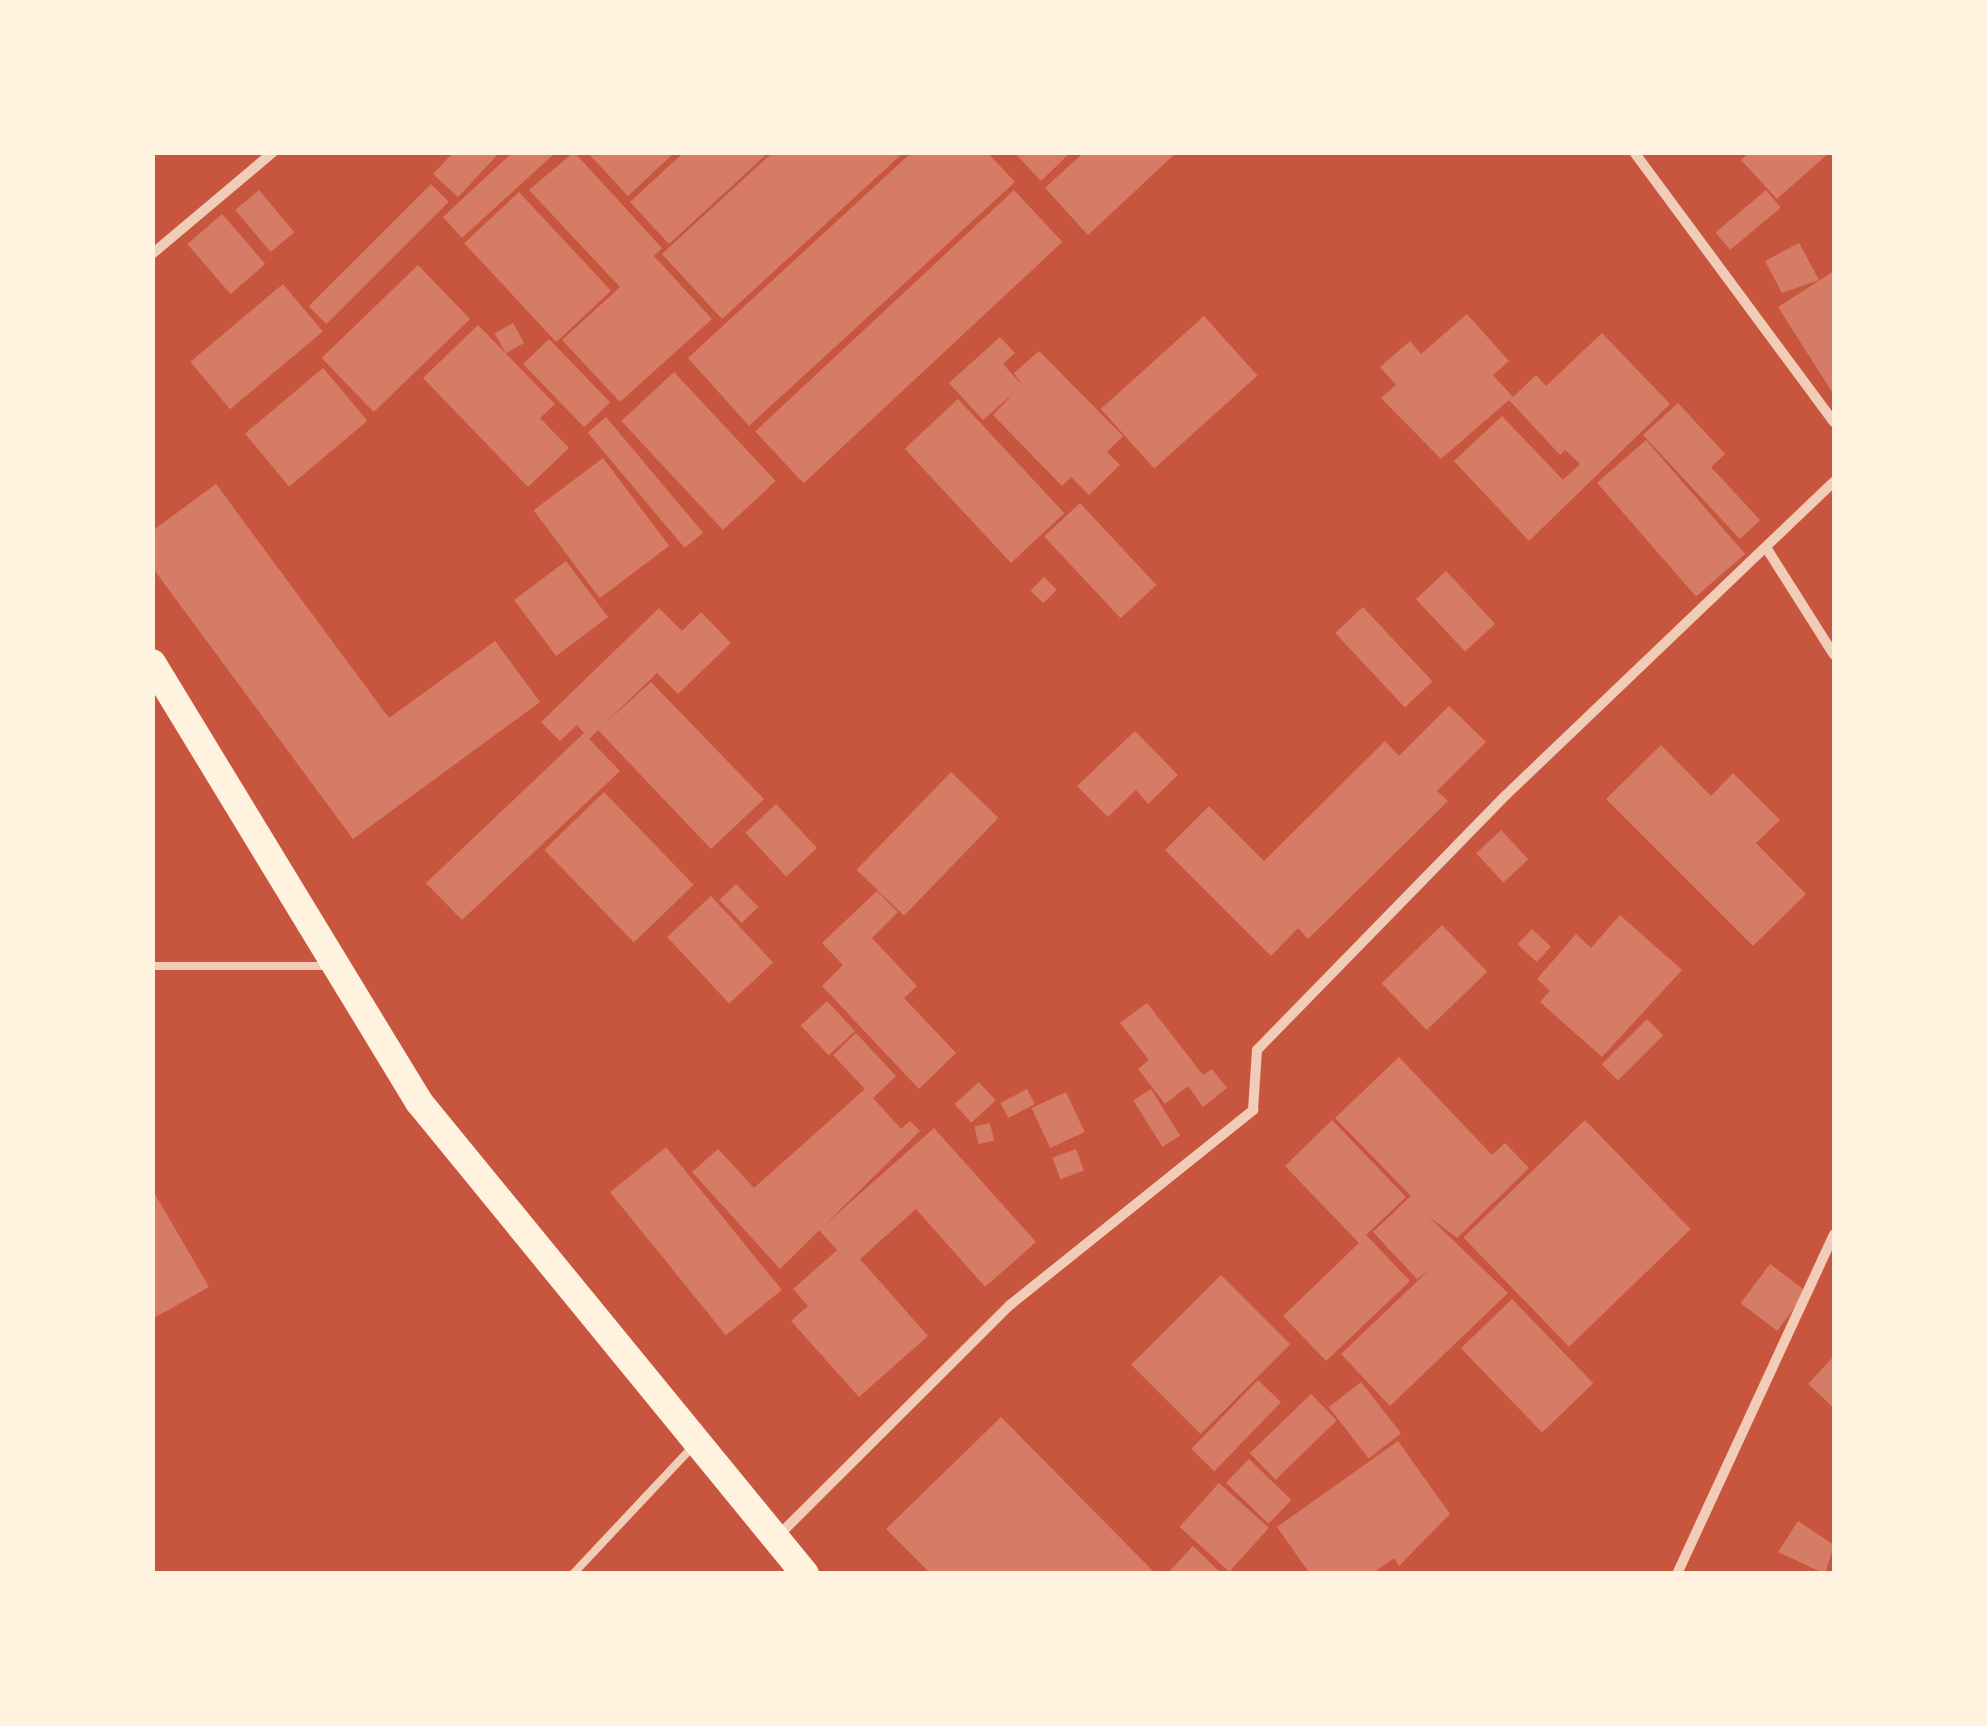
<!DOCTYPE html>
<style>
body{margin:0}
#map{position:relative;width:1987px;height:1726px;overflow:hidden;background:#c8553d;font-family:"Public Sans",sans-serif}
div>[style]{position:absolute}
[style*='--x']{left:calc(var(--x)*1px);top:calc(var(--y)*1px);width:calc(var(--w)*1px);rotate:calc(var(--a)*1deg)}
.building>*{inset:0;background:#d67c66;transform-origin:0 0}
.service>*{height:8px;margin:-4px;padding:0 4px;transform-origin:4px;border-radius:4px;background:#f1ccb7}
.minor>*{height:10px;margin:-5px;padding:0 5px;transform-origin:5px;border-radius:5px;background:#f1ccb7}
.trunk>*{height:28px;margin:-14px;padding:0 14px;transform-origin:14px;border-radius:14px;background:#fff3e0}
span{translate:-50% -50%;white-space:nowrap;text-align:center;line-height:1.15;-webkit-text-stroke:10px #fff3e0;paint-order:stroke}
.frame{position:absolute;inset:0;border:155px solid #fff3e0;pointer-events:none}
</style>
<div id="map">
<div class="building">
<i style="clip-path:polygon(454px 152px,500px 152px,458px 197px,433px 174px)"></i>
<i style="clip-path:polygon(513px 152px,556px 152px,462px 238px,443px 217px)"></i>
<i style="clip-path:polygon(574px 152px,662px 248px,654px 256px,712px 319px,620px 402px,562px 340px,620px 287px,529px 190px)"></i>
<i style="clip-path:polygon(587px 152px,675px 152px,628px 196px)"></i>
<i style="clip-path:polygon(684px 152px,769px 152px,669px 244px,630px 202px)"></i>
<i style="clip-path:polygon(773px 152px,904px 152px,722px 319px,662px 254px)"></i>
<i style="clip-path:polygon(912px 152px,987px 152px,1015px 182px,749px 426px,688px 358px)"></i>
<i style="clip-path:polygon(1014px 152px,1071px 152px,1041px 181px)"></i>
<i style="clip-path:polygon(1084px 152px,1177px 152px,1088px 235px,1045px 188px)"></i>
<i style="clip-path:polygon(1750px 152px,1830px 152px,1777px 199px,1741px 160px)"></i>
<i style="left:431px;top:184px;width:25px;height:173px;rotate:45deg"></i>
<i style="left:259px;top:190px;width:55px;height:31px;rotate:50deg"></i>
<i style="left:1014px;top:190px;width:71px;height:354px;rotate:47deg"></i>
<i style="left:1766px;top:190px;width:23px;height:66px;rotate:50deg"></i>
<i style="left:519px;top:192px;width:135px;height:75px;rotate:47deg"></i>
<i style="left:222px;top:214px;width:66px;height:46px;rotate:49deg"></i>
<i style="clip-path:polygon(1799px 243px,1819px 280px,1782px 293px,1765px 261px)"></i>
<i style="left:418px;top:265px;width:75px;height:134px;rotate:46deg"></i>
<i style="clip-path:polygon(1834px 271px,1834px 395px,1778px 307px)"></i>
<i style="left:283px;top:284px;width:62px;height:121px;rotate:50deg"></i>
<i style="clip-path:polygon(1467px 314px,1509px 361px,1493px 375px,1513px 397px,1536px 375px,1546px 386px,1602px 333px,1670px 404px,1529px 541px,1454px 461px,1502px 416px,1563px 480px,1580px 464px,1565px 450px,1560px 455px,1509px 400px,1441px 459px,1381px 398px,1396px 385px,1380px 367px,1410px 341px,1421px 354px)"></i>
<i style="left:1204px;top:316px;width:80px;height:139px;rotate:48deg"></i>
<i style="left:513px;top:323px;width:23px;height:21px;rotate:61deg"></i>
<i style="clip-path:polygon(478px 325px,555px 404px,540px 418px,569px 448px,528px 487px,423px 378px)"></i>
<i style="clip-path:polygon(1000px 337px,1015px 353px,1003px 364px,1023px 386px,1014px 373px,1039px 351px,1123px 436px,1107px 452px,1120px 465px,1089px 495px,1071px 477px,1062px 486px,993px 415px,1015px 392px,983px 420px,949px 383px)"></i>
<i style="left:549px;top:339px;width:88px;height:36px;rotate:46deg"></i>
<i style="left:323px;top:368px;width:69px;height:102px;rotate:50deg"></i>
<i style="left:674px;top:372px;width:149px;height:72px;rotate:47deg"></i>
<i style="left:958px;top:399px;width:156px;height:73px;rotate:47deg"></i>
<i style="clip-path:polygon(1678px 403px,1725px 454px,1711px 467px,1760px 520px,1740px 539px,1643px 435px)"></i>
<i style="left:606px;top:417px;width:151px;height:24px;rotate:50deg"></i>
<i style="left:1646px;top:440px;width:151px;height:65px;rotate:49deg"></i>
<i style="left:603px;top:458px;width:110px;height:87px;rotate:53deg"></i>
<i style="clip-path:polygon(216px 484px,389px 718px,495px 641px,540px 702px,353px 839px,152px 567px,152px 531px)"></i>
<i style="left:1080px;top:503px;width:112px;height:49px;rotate:47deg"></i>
<i style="left:566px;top:561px;width:70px;height:65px;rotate:53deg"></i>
<i style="left:1446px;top:571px;width:72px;height:41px;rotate:47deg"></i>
<i style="left:1044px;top:577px;width:18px;height:19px;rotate:45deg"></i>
<i style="left:1363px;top:607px;width:102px;height:38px;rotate:47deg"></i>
<i style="clip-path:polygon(659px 608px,682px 631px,701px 612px,731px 643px,678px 694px,657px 673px,601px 727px,651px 682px,764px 799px,711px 849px,598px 730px,589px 739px,620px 771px,462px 920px,426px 883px,584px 733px,577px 725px,560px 741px,541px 722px)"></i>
<i style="clip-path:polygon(1449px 706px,1486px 742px,1437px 791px,1448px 801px,1308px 939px,1298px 928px,1271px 956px,1165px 850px,1209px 806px,1264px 861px,1385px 741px,1399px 756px)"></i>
<i style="clip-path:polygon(1135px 731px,1178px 775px,1148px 804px,1136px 790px,1108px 817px,1077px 786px)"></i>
<i style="clip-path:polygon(1661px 745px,1711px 796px,1733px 773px,1780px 820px,1756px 843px,1806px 894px,1753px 946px,1606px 799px)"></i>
<i style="left:951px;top:772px;width:66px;height:136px;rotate:44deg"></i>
<i style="left:604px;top:792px;width:129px;height:83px;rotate:46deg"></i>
<i style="left:776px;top:804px;width:60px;height:42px;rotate:47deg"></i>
<i style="left:1501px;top:830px;width:40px;height:34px;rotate:47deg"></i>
<i style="left:736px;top:884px;width:32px;height:23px;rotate:46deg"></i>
<i style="clip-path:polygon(877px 891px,898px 912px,872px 938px,917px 986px,904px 998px,956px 1053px,919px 1089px,822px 986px,843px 965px,822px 943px)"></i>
<i style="left:711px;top:896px;width:91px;height:60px;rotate:47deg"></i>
<i style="clip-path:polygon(1620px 915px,1682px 970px,1602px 1057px,1540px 1002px,1550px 991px,1537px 979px,1576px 934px,1591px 948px)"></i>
<i style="left:1442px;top:925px;width:65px;height:84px;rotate:46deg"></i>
<i style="left:1532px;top:929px;width:26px;height:21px;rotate:43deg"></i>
<i style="left:827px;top:1001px;width:41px;height:36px;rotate:47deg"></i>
<i style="clip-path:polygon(1147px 1003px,1203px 1075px,1212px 1069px,1227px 1088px,1203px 1107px,1188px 1086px,1165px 1104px,1138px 1069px,1149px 1060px,1120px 1023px)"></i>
<i style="left:1647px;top:1019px;width:23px;height:64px;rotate:45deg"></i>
<i style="clip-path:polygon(856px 1033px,896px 1076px,873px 1098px,901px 1129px,910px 1121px,920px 1131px,780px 1269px,692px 1172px,718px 1149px,754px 1188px,865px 1089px,833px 1055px)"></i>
<i style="clip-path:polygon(1399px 1057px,1492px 1155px,1505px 1143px,1529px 1168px,1457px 1238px,1428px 1216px,1508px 1293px,1390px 1406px,1341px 1354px,1428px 1271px,1417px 1279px,1373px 1232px,1411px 1196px,1335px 1118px)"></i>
<i style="left:979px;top:1082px;width:25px;height:33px;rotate:48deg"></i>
<i style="left:1027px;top:1089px;width:17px;height:30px;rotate:62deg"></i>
<i style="left:1151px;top:1089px;width:55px;height:21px;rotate:58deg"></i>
<i style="left:1066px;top:1092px;width:44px;height:38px;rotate:65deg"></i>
<i style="clip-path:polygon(1332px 1120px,1406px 1197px,1366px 1235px,1410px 1281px,1326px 1361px,1283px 1316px,1359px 1243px,1285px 1166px)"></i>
<i style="left:1585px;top:1120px;width:152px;height:169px;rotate:46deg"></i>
<i style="left:990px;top:1123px;width:18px;height:16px;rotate:77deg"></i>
<i style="clip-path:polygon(934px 1128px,1036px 1242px,985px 1287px,916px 1209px,860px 1259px,928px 1336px,859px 1397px,791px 1321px,808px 1306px,793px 1289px,837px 1250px,819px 1230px)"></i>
<i style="left:666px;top:1147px;width:184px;height:72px;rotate:51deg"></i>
<i style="left:1076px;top:1149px;width:23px;height:25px;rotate:70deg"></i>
<i style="clip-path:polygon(152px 1189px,209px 1287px,152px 1319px)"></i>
<i style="left:1770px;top:1264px;width:46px;height:49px;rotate:37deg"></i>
<i style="left:1221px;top:1275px;width:98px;height:127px;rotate:45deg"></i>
<i style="left:1512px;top:1299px;width:117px;height:71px;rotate:46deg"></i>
<i style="clip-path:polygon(1834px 1356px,1834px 1408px,1808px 1384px)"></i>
<i style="left:1258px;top:1380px;width:32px;height:96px;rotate:44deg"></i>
<i style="left:1361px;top:1382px;width:65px;height:41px;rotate:52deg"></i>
<i style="left:1311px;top:1394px;width:37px;height:85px;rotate:46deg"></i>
<i style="clip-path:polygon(1001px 1417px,1153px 1571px,1150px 1574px,931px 1574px,886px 1529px)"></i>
<i style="clip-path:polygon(1398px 1441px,1450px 1514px,1399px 1566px,1394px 1558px,1372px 1574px,1310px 1574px,1277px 1527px)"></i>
<i style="left:1249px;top:1459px;width:59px;height:33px;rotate:44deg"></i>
<i style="left:1219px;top:1483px;width:67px;height:59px;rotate:42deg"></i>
<i style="clip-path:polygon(1798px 1521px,1834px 1545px,1825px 1574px,1778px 1552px)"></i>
<i style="clip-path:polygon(1193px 1546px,1222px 1574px,1167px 1574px)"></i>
</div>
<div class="service">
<i style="--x:152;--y:966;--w:176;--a:0"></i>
<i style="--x:573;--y:1574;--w:175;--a:-46.8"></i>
</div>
<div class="minor">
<i style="--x:1634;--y:152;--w:336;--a:53.5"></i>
<i style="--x:152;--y:254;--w:158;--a:-40.1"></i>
<i style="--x:1767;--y:549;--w:125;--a:57.7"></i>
<i style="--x:778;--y:1536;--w:327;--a:-44.9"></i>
<i style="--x:1010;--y:1305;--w:312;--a:-38.7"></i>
<i style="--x:1253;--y:1110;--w:60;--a:-86.2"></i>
<i style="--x:1257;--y:1050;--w:356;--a:-45.7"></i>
<i style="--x:1506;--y:795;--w:453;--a:-43.7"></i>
<i style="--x:1677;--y:1574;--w:374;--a:-65.2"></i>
</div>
<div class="trunk">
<i style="--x:152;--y:663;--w:514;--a:58.69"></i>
<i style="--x:419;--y:1102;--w:610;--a:50.72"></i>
</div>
<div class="frame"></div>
</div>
